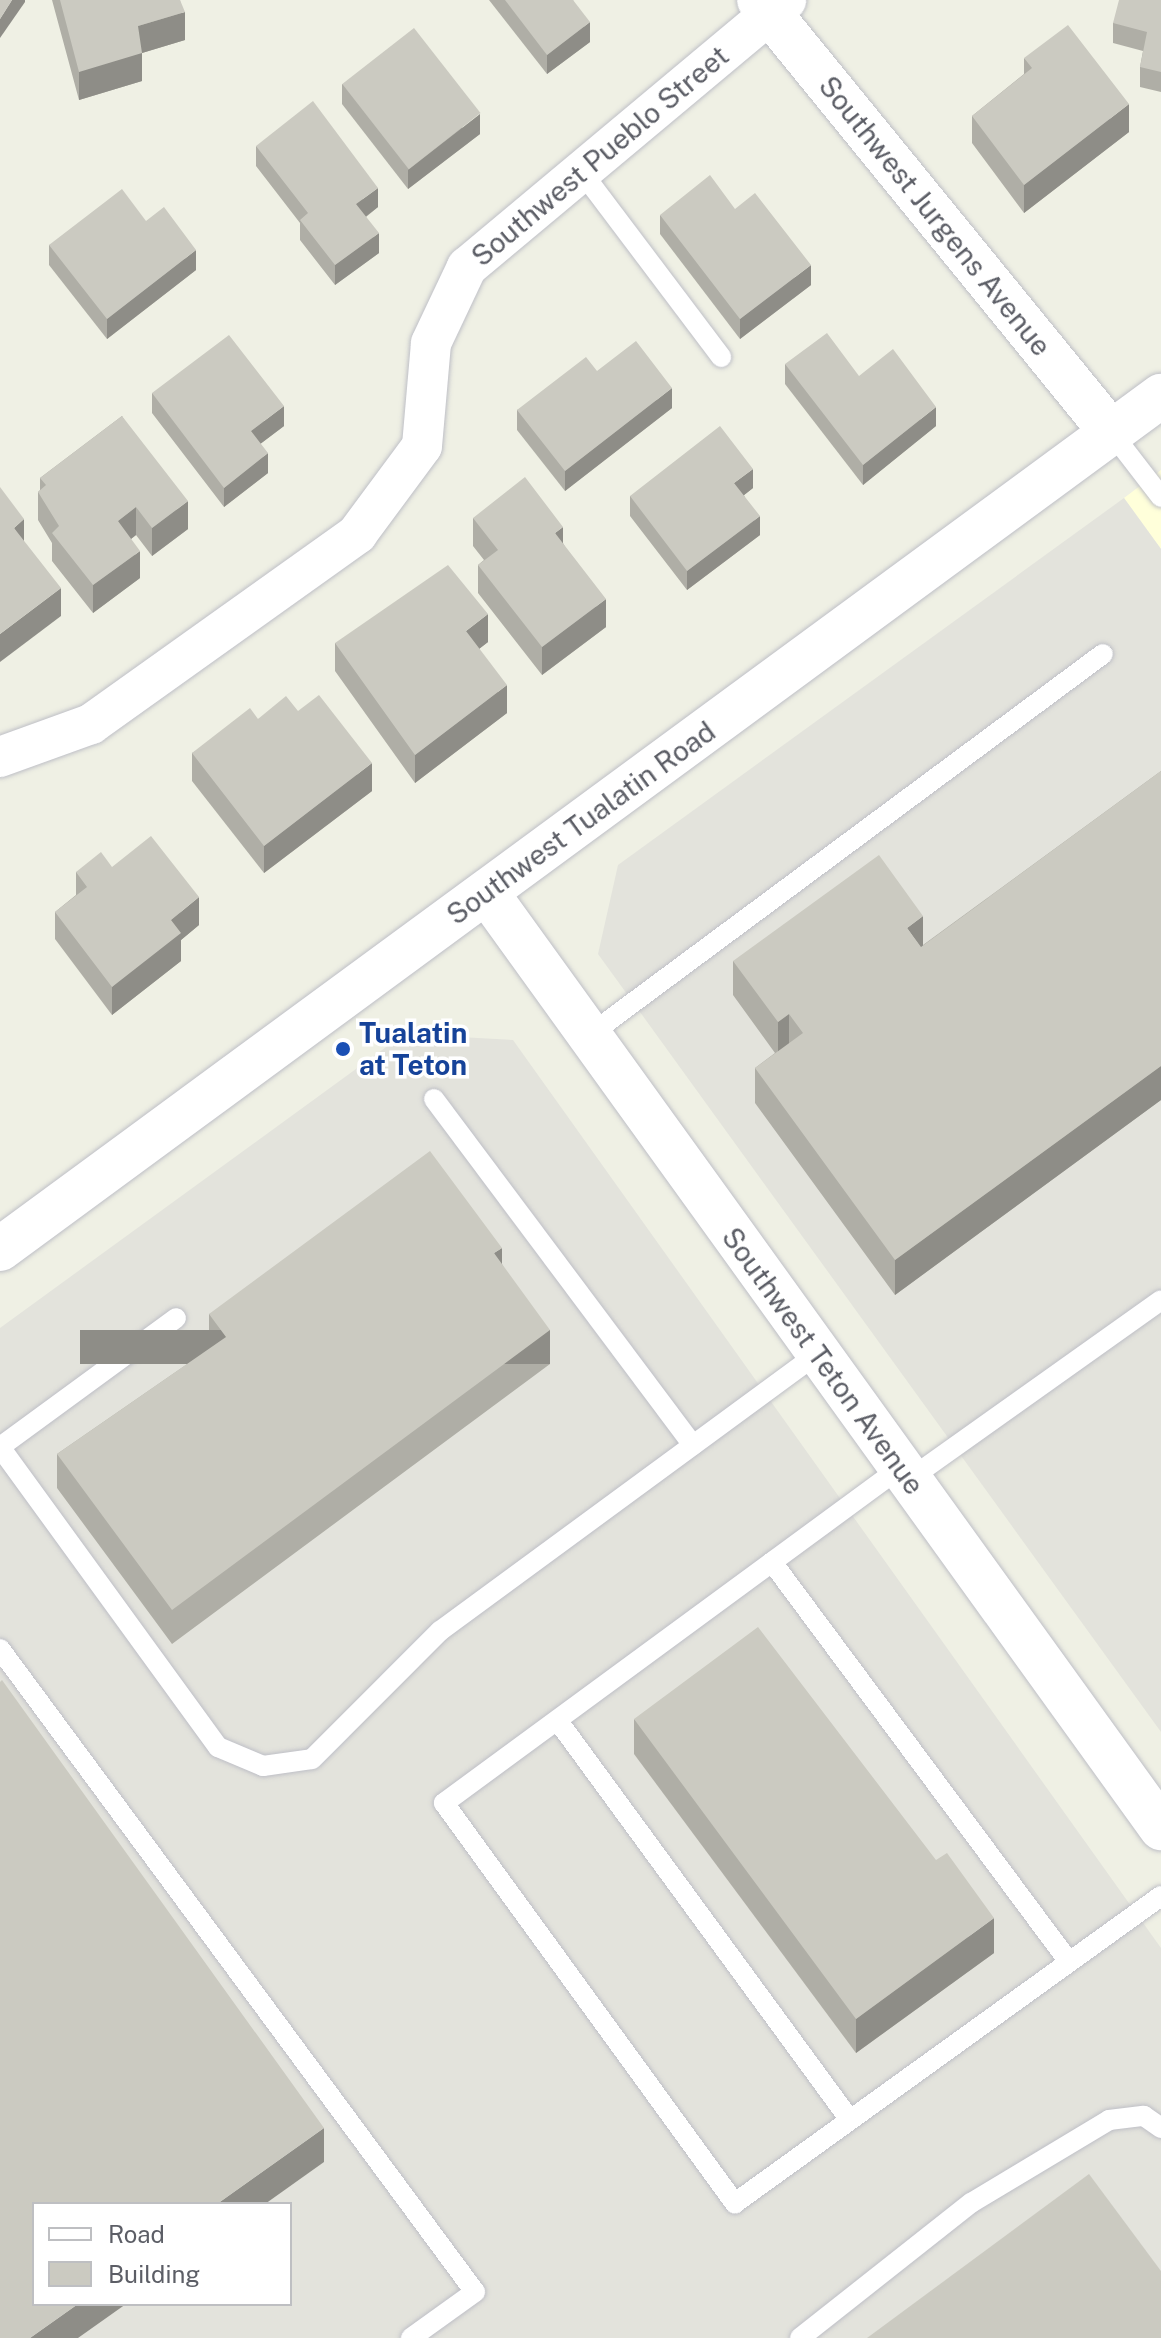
<!DOCTYPE html>
<style>
body{margin:0}
#map{position:relative;width:1161px;height:2338px;overflow:hidden;background:#eff0e4;font-family:"Public Sans",sans-serif}
div>[style]{position:absolute}
[style*='--x']{left:calc(var(--x)*1px);top:calc(var(--y)*1px);width:calc(var(--w)*1px);rotate:calc(var(--a)*1deg)}
.commercial>*{inset:0;background:#ffffda}
.industrial>*{inset:0;background:#e3e3dc}
.roads{filter:drop-shadow(0 0 2px #bebfc6) drop-shadow(0 0 2px #bebfc6)}
.lane>*{height:20px;margin:-10px;padding:0 10px;transform-origin:10px;border-radius:10px;background:#fff}
.street>*{height:40px;margin:-20px;padding:0 20px;transform-origin:20px;border-radius:20px;background:#fff}
.secondary>*{height:44px;margin:-22px;padding:0 22px;transform-origin:22px;border-radius:22px;background:#fff}
.wall>*{inset:0;background:#afaea6}
.shaded-wall>*{inset:0;background:#8e8d87;transform-origin:0 0}
.building>*{inset:0;background:#cbcac1;transform-origin:0 0}
.dots>*{width:22px;height:22px;translate:-50% -50%;box-sizing:border-box;border:4px solid #fff;border-radius:50%}
span{translate:-50% -50%;white-space:nowrap;text-align:center;line-height:1.15;-webkit-text-stroke:7px #fff;paint-order:stroke}
.street-label{font-size:28px;color:#5c5e66}
.transit-label{font-size:28px;color:#164399;font-weight:700}
.left{translate:0 -50%;text-align:left}
.legend{position:absolute;left:32px;top:2202px;width:260px;height:104px;box-sizing:border-box;background:#fff;border:2px solid #bebfc2;margin:0;padding:10px 14px;list-style:none;font-size:24px;color:#5c5e66}
.legend li{display:flex;align-items:center;gap:16px;height:40px}
.legend b{width:40px;border:2px solid #bebfc2}
</style>
<div id="map">
<div class="commercial">
<i style="clip-path:polygon(1161px 470px,1161px 549px,1124px 498px)"></i>
</div>
<div class="industrial">
<i style="clip-path:polygon(1124px 498px,1161px 549px,1161px 1732px,598px 954px,618px 865px)"></i>
<i style="clip-path:polygon(evenodd,404px 1034px,513px 1040px,1161px 1948px,1161px 2338px,0 2338px,0 1328px,404px 1034px,34px 2204px,290px 2204px,290px 2304px,34px 2304px,34px 2204px)"></i>
</div>
<div class="roads">
<div class="lane">
<i style="--x:581;--y:171;--w:233;--a:53"></i>
<i style="--x:1111;--y:432;--w:82;--a:52.4"></i>
<i style="--x:588;--y:1036;--w:641;--a:-36.57"></i>
<i style="--x:434;--y:1099;--w:432;--a:53.2"></i>
<i style="--x:0;--y:1447;--w:371;--a:54"></i>
<i style="--x:218;--y:1747;--w:49;--a:22.9"></i>
<i style="--x:263;--y:1766;--w:49;--a:-8.1"></i>
<i style="--x:312;--y:1759;--w:181;--a:-45"></i>
<i style="--x:440;--y:1631;--w:468;--a:-36.3"></i>
<i style="--x:0;--y:1447;--w:218;--a:-36.2"></i>
<i style="--x:900;--y:1468;--w:566;--a:143.7"></i>
<i style="--x:444;--y:1803;--w:495;--a:54"></i>
<i style="--x:735;--y:2203;--w:525;--a:-35.78"></i>
<i style="--x:908;--y:1480;--w:310;--a:-35.4"></i>
<i style="--x:772;--y:1562;--w:498;--a:53.4"></i>
<i style="--x:0;--y:1649;--w:799;--a:53.55"></i>
<i style="--x:475;--y:2292;--w:79;--a:144.3"></i>
<i style="--x:558;--y:1721;--w:494;--a:53.8"></i>
<i style="--x:800;--y:2338;--w:218;--a:-38.3"></i>
<i style="--x:971;--y:2203;--w:161;--a:-31"></i>
<i style="--x:1109;--y:2120;--w:35;--a:-7"></i>
<i style="--x:1144;--y:2116;--w:21;--a:35"></i>
</div>
<div class="street">
<i style="--x:0;--y:757;--w:97;--a:-19.9"></i>
<i style="--x:91;--y:724;--w:327;--a:-35.5"></i>
<i style="--x:357;--y:534;--w:109;--a:-53.5"></i>
<i style="--x:422;--y:446;--w:103;--a:-85"></i>
<i style="--x:431;--y:343;--w:84;--a:-64.7"></i>
<i style="--x:467;--y:267;--w:416;--a:-39.9"></i>
</div>
<div class="secondary">
<i style="--x:759;--y:0;--w:557;--a:50.83"></i>
<i style="--x:487;--y:893;--w:1153;--a:54.21"></i>
<i style="--x:0;--y:1249;--w:1441;--a:-36.31"></i>
</div>
</div>
<div class="wall">
<i style="clip-path:polygon(52px 0,180px 0,185px 40px,142px 53px,142px 81px,79px 100px)"></i>
<i style="clip-path:polygon(489px 0,573px 0,590px 42px,547px 74px)"></i>
<i style="clip-path:polygon(1161px 0,1161px 92px,1140px 87px,1140px 67px,1143px 51px,1113px 43px,1113px 23px)"></i>
<i style="clip-path:polygon(1024px 58px,1129px 132px,1024px 213px,972px 143px,972px 116px,1024px 74px)"></i>
<i style="clip-path:polygon(342px 84px,480px 134px,408px 189px,342px 104px)"></i>
<i style="clip-path:polygon(256px 146px,378px 207px,366px 217px,379px 253px,335px 285px,300px 240px,300px 223px,256px 166px)"></i>
<i style="clip-path:polygon(660px 215px,811px 285px,740px 339px,660px 234px)"></i>
<i style="clip-path:polygon(146px 221px,196px 270px,107px 339px,49px 265px,49px 245px)"></i>
<i style="clip-path:polygon(785px 364px,936px 426px,863px 485px,785px 384px)"></i>
<i style="clip-path:polygon(597px 371px,672px 408px,565px 491px,517px 430px,517px 410px)"></i>
<i style="clip-path:polygon(152px 393px,284px 426px,260px 444px,268px 473px,224px 507px,152px 413px)"></i>
<i style="clip-path:polygon(122px 416px,188px 529px,152px 556px,136px 535px,131px 539px,140px 578px,93px 613px,52px 561px,52px 543px,38px 520px,38px 492px,40px 490px,40px 478px)"></i>
<i style="clip-path:polygon(753px 488px,744px 495px,760px 535px,687px 590px,630px 516px,630px 496px)"></i>
<i style="clip-path:polygon(473px 518px,563px 543px,606px 627px,542px 675px,478px 593px,478px 565px,484px 560px,473px 546px)"></i>
<i style="clip-path:polygon(488px 642px,479px 649px,507px 713px,415px 783px,335px 671px,335px 643px)"></i>
<i style="clip-path:polygon(298px 711px,372px 791px,264px 873px,192px 781px,192px 753px,258px 719px)"></i>
<i style="clip-path:polygon(1161px 771px,1161px 1100px,895px 1295px,755px 1103px,755px 1068px,775px 1053px,733px 995px,733px 961px,923px 945px)"></i>
<i style="clip-path:polygon(112px 867px,199px 925px,181px 940px,181px 961px,112px 1015px,55px 939px,55px 912px,76px 895px,76px 872px)"></i>
<i style="clip-path:polygon(502px 1264px,550px 1364px,172px 1644px,57px 1488px,57px 1454px,209px 1349px,209px 1314px)"></i>
<i style="clip-path:polygon(634px 1719px,994px 1953px,856px 2053px,634px 1754px)"></i>
</div>
<div class="shaded-wall">
<i style="clip-path:polygon(12px 0,25px 0,25px 2px,0 38px,0 19px)"></i>
<i style="clip-path:polygon(185px 12px,185px 40px,142px 53px,142px 81px,79px 100px,79px 72px,138px 26px)"></i>
<i style="clip-path:polygon(590px 22px,590px 42px,547px 74px,547px 55px)"></i>
<i style="clip-path:polygon(1129px 104px,1129px 132px,1024px 213px,1024px 185px)"></i>
<i style="clip-path:polygon(480px 114px,480px 134px,408px 189px,408px 170px)"></i>
<i style="clip-path:polygon(378px 188px,378px 207px,356px 224px,356px 204px)"></i>
<i style="clip-path:polygon(379px 233px,379px 253px,335px 285px,335px 265px)"></i>
<i style="clip-path:polygon(196px 250px,196px 270px,107px 339px,107px 319px)"></i>
<i style="clip-path:polygon(811px 265px,811px 285px,740px 339px,740px 319px)"></i>
<i style="clip-path:polygon(672px 388px,672px 408px,565px 491px,565px 471px)"></i>
<i style="clip-path:polygon(284px 406px,284px 426px,251px 451px,251px 431px)"></i>
<i style="clip-path:polygon(936px 407px,936px 426px,863px 485px,863px 465px)"></i>
<i style="clip-path:polygon(268px 453px,268px 473px,224px 507px,224px 488px)"></i>
<i style="clip-path:polygon(753px 469px,753px 488px,734px 503px,734px 483px)"></i>
<i style="clip-path:polygon(188px 501px,188px 529px,152px 556px,152px 528px)"></i>
<i style="clip-path:polygon(136px 507px,136px 535px,118px 549px,118px 521px)"></i>
<i style="clip-path:polygon(760px 516px,760px 535px,687px 590px,687px 571px)"></i>
<i style="clip-path:polygon(24px 519px,24px 547px,14px 528px)"></i>
<i style="clip-path:polygon(563px 527px,563px 555px,555px 533px)"></i>
<i style="clip-path:polygon(140px 551px,140px 578px,93px 613px,93px 585px)"></i>
<i style="clip-path:polygon(61px 588px,61px 616px,0 662px,0 634px)"></i>
<i style="clip-path:polygon(606px 599px,606px 627px,542px 675px,542px 647px)"></i>
<i style="clip-path:polygon(488px 614px,488px 642px,466px 659px,466px 631px)"></i>
<i style="clip-path:polygon(507px 685px,507px 713px,415px 783px,415px 755px)"></i>
<i style="clip-path:polygon(372px 763px,372px 791px,264px 873px,264px 846px)"></i>
<i style="clip-path:polygon(199px 897px,199px 925px,181px 940px,181px 961px,112px 1015px,112px 987px,171px 920px)"></i>
<i style="clip-path:polygon(923px 916px,923px 951px,907px 928px)"></i>
<i style="clip-path:polygon(789px 1014px,789px 1048px,778px 1056px,778px 1022px)"></i>
<i style="clip-path:polygon(1161px 1066px,1161px 1100px,895px 1295px,895px 1260px)"></i>
<i style="clip-path:polygon(502px 1248px,502px 1282px,494px 1253px)"></i>
<i style="left:550px;top:1330px;width:34px;height:470px;rotate:90deg"></i>
<i style="clip-path:polygon(994px 1918px,994px 1953px,856px 2053px,856px 2019px)"></i>
<i style="clip-path:polygon(324px 2128px,324px 2162px,265px 2204px,217px 2204px)"></i>
<i style="clip-path:polygon(78px 2304px,126px 2304px,78px 2338px,30px 2338px)"></i>
</div>
<div class="building">
<i style="clip-path:polygon(0 0,12px 0,0 19px)"></i>
<i style="clip-path:polygon(60px 0,180px 0,185px 12px,138px 26px,142px 53px,79px 72px)"></i>
<i style="clip-path:polygon(505px 0,573px 0,590px 22px,547px 55px)"></i>
<i style="clip-path:polygon(1119px 0,1161px 0,1161px 72px,1140px 67px,1147px 32px,1113px 23px)"></i>
<i style="clip-path:polygon(1068px 25px,1129px 104px,1024px 185px,972px 116px,1032px 68px,1024px 58px)"></i>
<i style="left:414px;top:28px;width:108px;height:91px;rotate:52deg"></i>
<i style="clip-path:polygon(313px 101px,378px 188px,356px 204px,379px 233px,335px 265px,300px 220px,308px 213px,256px 146px)"></i>
<i style="clip-path:polygon(710px 175px,735px 209px,755px 193px,811px 265px,740px 319px,660px 215px)"></i>
<i style="clip-path:polygon(122px 189px,146px 221px,164px 207px,196px 250px,107px 319px,49px 245px)"></i>
<i style="clip-path:polygon(827px 333px,859px 376px,893px 349px,936px 407px,863px 465px,785px 364px)"></i>
<i style="clip-path:polygon(229px 335px,284px 406px,251px 431px,268px 453px,224px 488px,152px 393px)"></i>
<i style="clip-path:polygon(636px 341px,672px 388px,565px 471px,517px 410px,586px 357px,597px 371px)"></i>
<i style="clip-path:polygon(122px 416px,188px 501px,152px 528px,136px 507px,118px 521px,140px 551px,93px 585px,52px 533px,59px 526px,38px 492px,46px 485px,40px 478px)"></i>
<i style="clip-path:polygon(720px 426px,753px 469px,734px 483px,760px 516px,687px 571px,630px 496px)"></i>
<i style="clip-path:polygon(525px 477px,563px 527px,555px 533px,606px 599px,542px 647px,478px 565px,498px 550px,473px 518px)"></i>
<i style="clip-path:polygon(0 487px,24px 519px,14px 528px,61px 588px,0 634px)"></i>
<i style="clip-path:polygon(448px 565px,488px 614px,466px 631px,507px 685px,415px 755px,335px 643px)"></i>
<i style="clip-path:polygon(319px 695px,372px 763px,264px 846px,192px 753px,250px 708px,258px 719px,286px 696px,298px 711px)"></i>
<i style="clip-path:polygon(1161px 771px,1161px 1066px,895px 1260px,755px 1068px,803px 1033px,789px 1014px,778px 1022px,733px 961px,879px 855px,923px 916px,907px 928px,921px 947px)"></i>
<i style="clip-path:polygon(151px 836px,199px 897px,171px 920px,181px 933px,112px 987px,55px 912px,87px 887px,76px 872px,101px 852px,112px 867px)"></i>
<i style="clip-path:polygon(430px 1151px,502px 1248px,494px 1253px,550px 1330px,172px 1610px,57px 1454px,226px 1337px,209px 1314px)"></i>
<i style="clip-path:polygon(758px 1627px,936px 1860px,947px 1853px,994px 1918px,856px 2019px,634px 1719px)"></i>
<i style="clip-path:polygon(2px 1680px,324px 2128px,217px 2204px,34px 2204px,34px 2304px,78px 2304px,30px 2338px,0 2338px,0 1682px)"></i>
<i style="clip-path:polygon(1089px 2174px,1161px 2271px,1161px 2338px,867px 2338px)"></i>
</div>
<div class="dots">
<i style="left:343px;top:1049px;background:#1a4fb4"></i>
</div>
<div class="street-label">
<span style="left:600px;top:156px;rotate:-40deg">Southwest Pueblo Street</span>
<span style="left:935px;top:216px;rotate:51deg">Southwest Jurgens Avenue</span>
<span style="left:581px;top:823px;rotate:-36deg">Southwest Tualatin Road</span>
<span style="left:823px;top:1361px;rotate:54deg">Southwest Teton Avenue</span>
</div>
<div class="transit-label">
<span class="left" style="left:359px;top:1049px">Tualatin<br>at Teton</span>
</div>
<ul class="legend">
<li><b style="height:10px;background:#fff"></b>Road</li>
<li><b style="height:22px;background:#cbcac1"></b>Building</li>
</ul>
</div>
